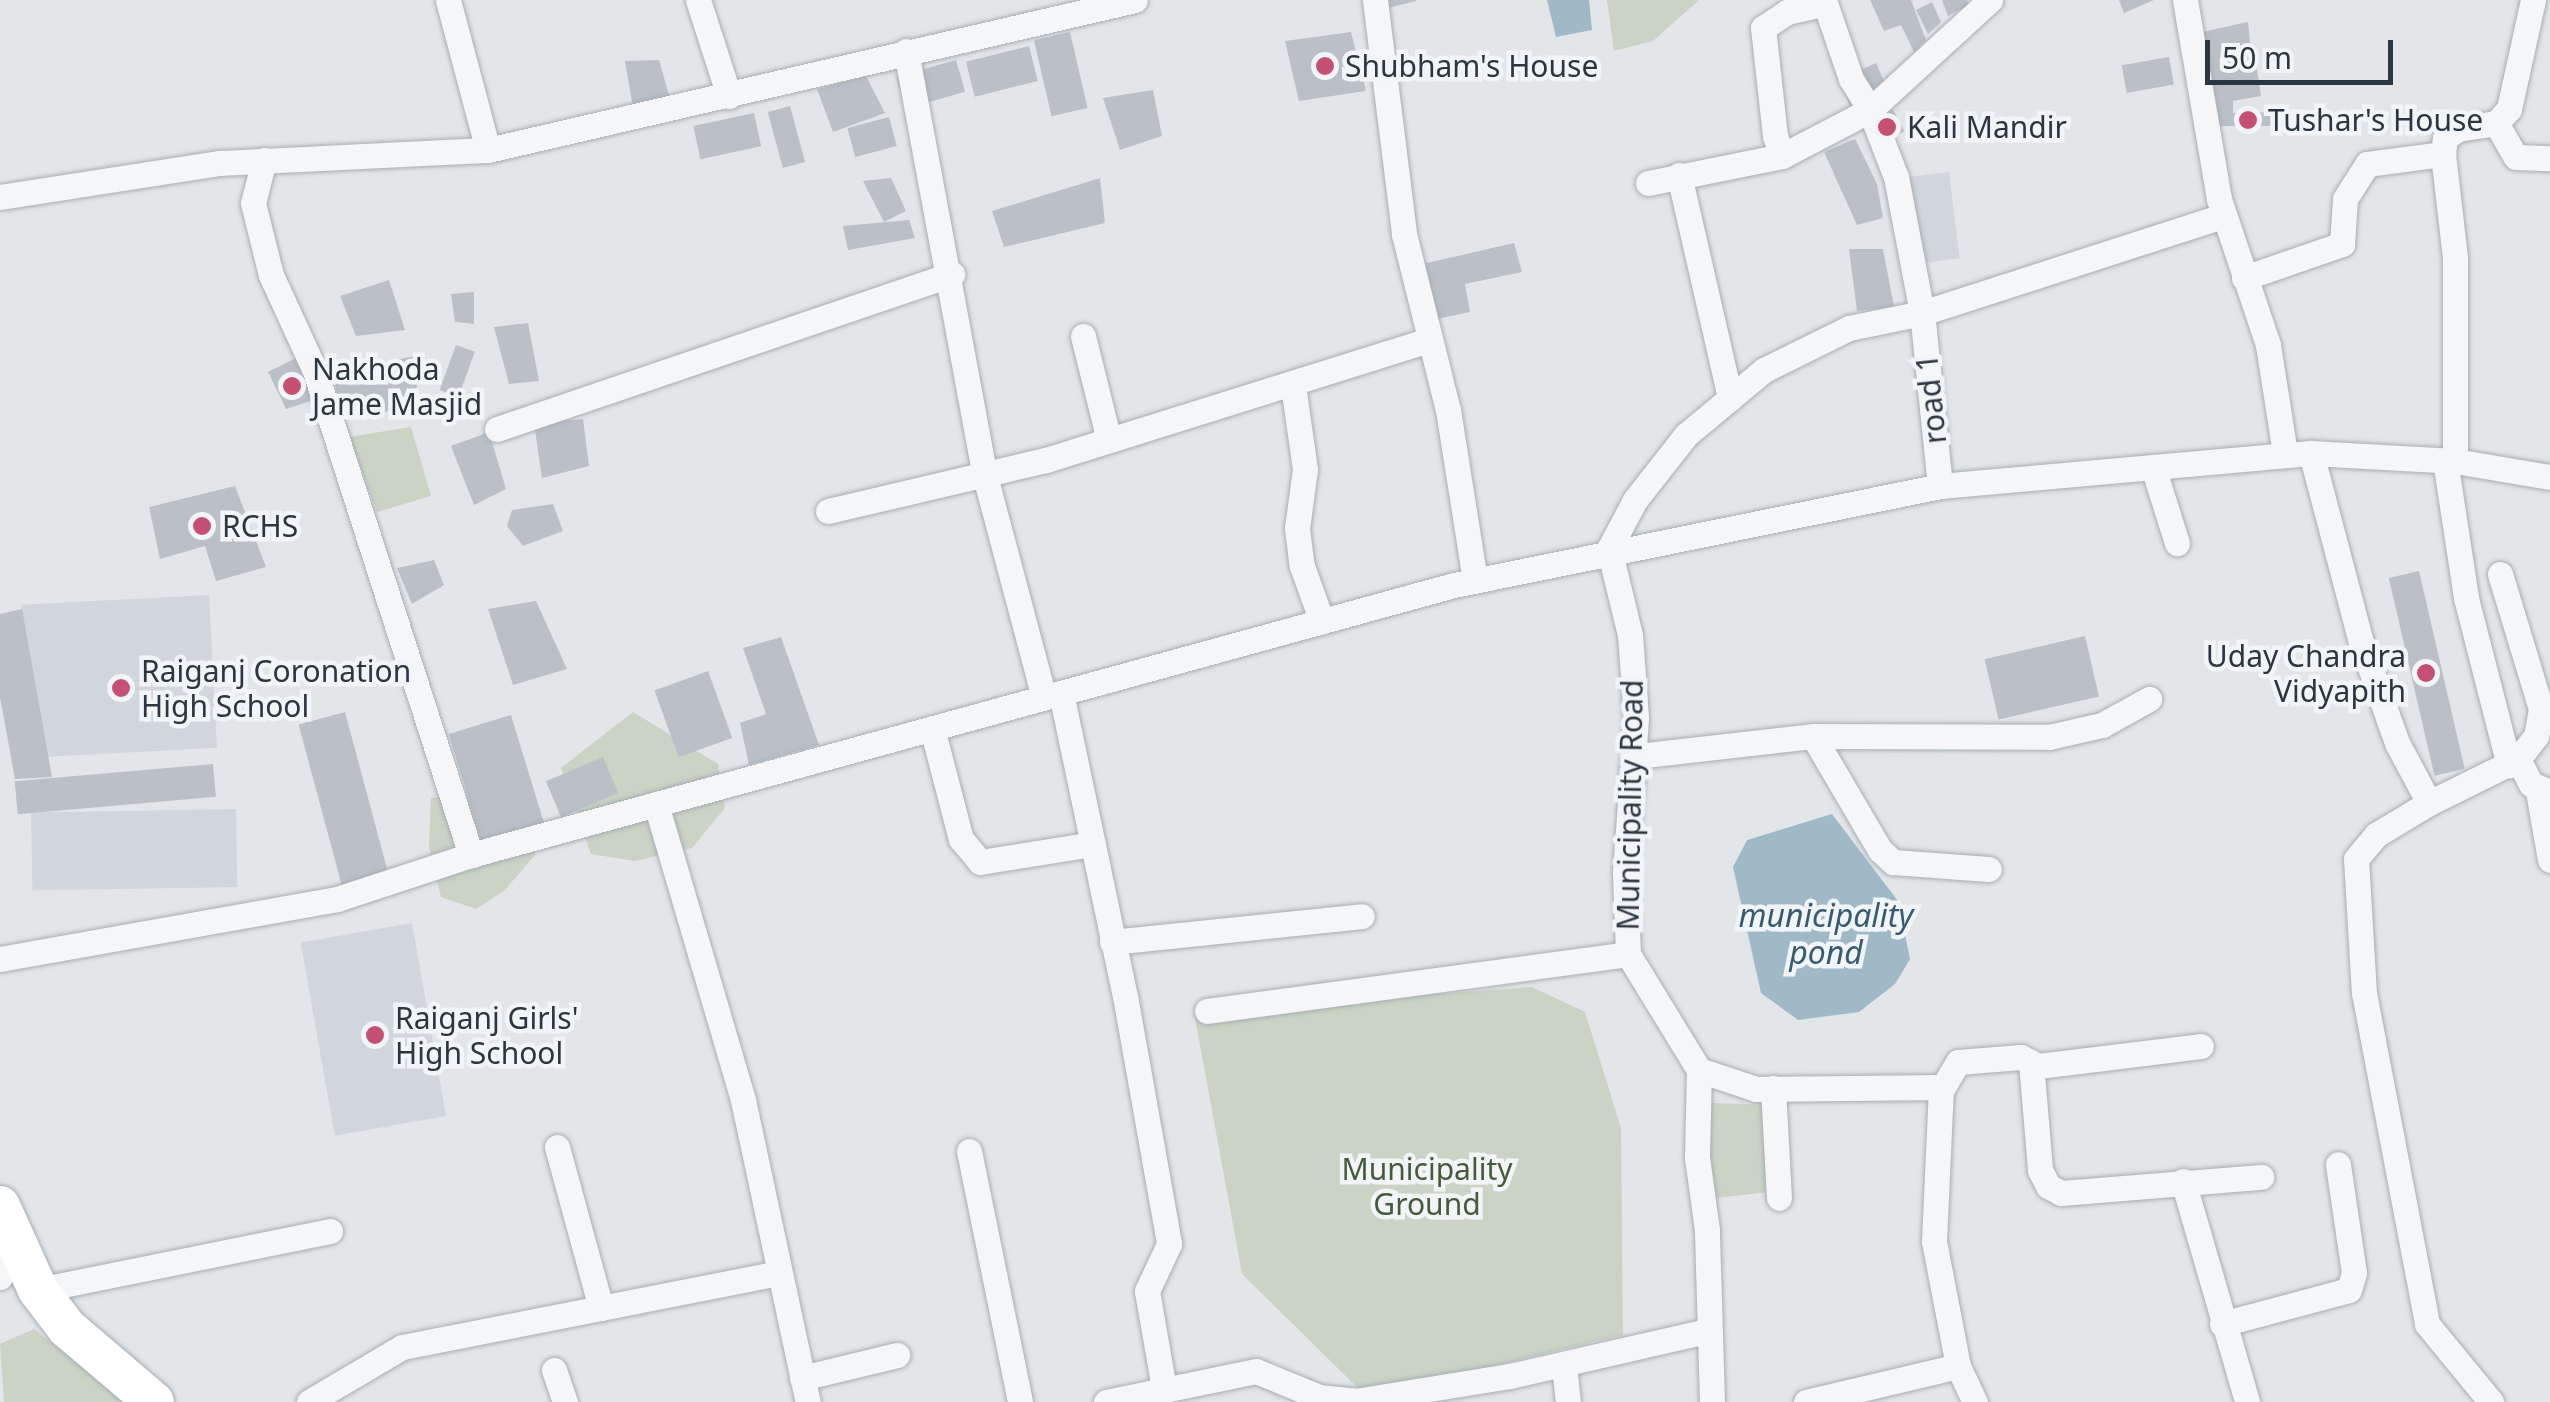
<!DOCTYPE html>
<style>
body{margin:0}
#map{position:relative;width:2550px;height:1402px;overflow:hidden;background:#e2e6e9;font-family:"Noto Sans",sans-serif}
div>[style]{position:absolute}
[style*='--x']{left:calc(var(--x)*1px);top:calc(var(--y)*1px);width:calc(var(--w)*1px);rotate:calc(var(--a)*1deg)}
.built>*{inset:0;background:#d0d6db;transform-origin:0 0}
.green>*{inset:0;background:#cad3c4}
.water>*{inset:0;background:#a0b9c7}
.building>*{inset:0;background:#bac0c6;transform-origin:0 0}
.roads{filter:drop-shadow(0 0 2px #a7aeb3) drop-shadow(0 0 2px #a7aeb3)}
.minor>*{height:25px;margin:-12.5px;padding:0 12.5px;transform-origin:12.5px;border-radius:12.5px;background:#f5f6f8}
.primary>*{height:40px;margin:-20px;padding:0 20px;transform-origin:20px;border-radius:20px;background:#fff}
.dots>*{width:28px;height:28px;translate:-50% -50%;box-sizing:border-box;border:5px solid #f2f5f7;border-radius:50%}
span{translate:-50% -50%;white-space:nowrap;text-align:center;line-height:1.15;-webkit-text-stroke:9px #f2f5f7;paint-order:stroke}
.poi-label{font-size:30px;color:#2b3640}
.left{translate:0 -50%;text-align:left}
.right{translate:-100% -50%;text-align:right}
.street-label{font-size:30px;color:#2b3640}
.park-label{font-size:30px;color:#455b39}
.water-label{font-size:32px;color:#385b72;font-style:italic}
.scale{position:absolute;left:2205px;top:40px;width:188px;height:45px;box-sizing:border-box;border:5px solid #2b3640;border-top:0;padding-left:12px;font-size:30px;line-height:35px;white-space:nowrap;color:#2b3640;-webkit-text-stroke:8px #f2f5f7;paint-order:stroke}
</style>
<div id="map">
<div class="built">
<i style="left:1949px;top:172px;width:87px;height:53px;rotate:83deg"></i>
<i style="left:209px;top:595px;width:153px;height:188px;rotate:87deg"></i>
<i style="left:236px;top:809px;width:78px;height:205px;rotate:89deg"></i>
<i style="left:412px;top:923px;width:196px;height:113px;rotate:80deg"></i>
</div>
<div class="green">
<i style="clip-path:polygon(1607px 0,1699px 0,1653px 41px,1614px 51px)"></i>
<i style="clip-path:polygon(411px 427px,431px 496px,377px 512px,349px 437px)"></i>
<i style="clip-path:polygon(633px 712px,718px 764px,725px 808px,692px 848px,635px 861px,591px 854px,561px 768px)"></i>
<i style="clip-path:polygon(505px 794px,537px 802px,535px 855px,504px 891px,476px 909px,441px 897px,429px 847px,431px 798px)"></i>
<i style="clip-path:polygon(1532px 987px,1585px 1012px,1621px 1128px,1623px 1335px,1366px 1396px,1242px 1274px,1194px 1012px)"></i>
<i style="clip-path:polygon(1711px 1103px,1767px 1105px,1769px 1192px,1708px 1199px)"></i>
<i style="clip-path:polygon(34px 1329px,127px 1402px,4px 1402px,0 1344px)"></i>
</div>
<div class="water">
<i style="clip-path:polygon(1547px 0,1589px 0,1592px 30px,1556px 37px)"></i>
<i style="clip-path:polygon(1832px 814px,1898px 901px,1910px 959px,1895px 984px,1859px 1012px,1798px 1020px,1761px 993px,1733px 867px,1747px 840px)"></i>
</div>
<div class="building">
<i style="clip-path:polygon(1370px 0,1416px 0,1416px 1px,1372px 12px)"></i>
<i style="clip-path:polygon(1870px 0,1911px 0,1926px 40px,1914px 52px,1901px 25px,1884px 31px)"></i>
<i style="clip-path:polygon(1942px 0,1967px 0,1969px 5px,1948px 16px)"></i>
<i style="clip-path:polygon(2119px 0,2154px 0,2124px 13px)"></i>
<i style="clip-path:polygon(1932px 2px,1941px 22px,1928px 34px,1916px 10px)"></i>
<i style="clip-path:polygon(2248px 22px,2251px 53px,2219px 59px,2255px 56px,2261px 96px,2233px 101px,2233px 113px,2280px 112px,2281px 126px,2215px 126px,2202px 32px)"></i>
<i style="left:1070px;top:32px;width:78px;height:37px;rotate:77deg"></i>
<i style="clip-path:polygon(1351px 32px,1366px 91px,1299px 101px,1285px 41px)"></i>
<i style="left:1029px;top:46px;width:36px;height:65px;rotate:76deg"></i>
<i style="left:2169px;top:57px;width:28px;height:48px;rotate:80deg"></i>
<i style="clip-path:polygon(659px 60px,672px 106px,634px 114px,625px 61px)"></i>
<i style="left:956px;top:60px;width:33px;height:62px;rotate:74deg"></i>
<i style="left:1876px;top:63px;width:27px;height:41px;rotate:66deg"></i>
<i style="clip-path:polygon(866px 76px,885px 113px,833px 132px,817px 89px)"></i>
<i style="clip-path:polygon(1153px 90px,1162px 136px,1120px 150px,1103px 98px)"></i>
<i style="left:790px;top:106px;width:58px;height:23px;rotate:75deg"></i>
<i style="left:1893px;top:109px;width:25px;height:26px;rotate:63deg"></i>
<i style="left:754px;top:113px;width:34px;height:62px;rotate:78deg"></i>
<i style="left:889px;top:117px;width:30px;height:43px;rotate:75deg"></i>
<i style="clip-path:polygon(1855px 139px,1877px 184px,1883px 218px,1857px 225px,1824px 152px)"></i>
<i style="clip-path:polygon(891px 178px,906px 211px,884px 222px,863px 181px)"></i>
<i style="clip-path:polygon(1100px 178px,1105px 223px,1004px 247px,992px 211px)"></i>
<i style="clip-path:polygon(909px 220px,915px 238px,848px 250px,843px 226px)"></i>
<i style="clip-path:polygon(1514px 243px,1522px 272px,1465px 284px,1470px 312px,1432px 320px,1418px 265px)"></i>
<i style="clip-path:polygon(1849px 249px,1883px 249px,1894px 307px,1857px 311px)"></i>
<i style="clip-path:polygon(389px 280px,405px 330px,356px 336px,340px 296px)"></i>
<i style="clip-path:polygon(474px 292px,474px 324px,455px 322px,451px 294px)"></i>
<i style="clip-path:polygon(528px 323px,539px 381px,509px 384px,494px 327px)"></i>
<i style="left:456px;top:345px;width:20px;height:48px;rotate:20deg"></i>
<i style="clip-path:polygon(422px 355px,413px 409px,341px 416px,333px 371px)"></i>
<i style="clip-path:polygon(298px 357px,314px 400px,286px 409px,268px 372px)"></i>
<i style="clip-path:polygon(583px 419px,589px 466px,542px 478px,534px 423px)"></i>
<i style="clip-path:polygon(489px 432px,506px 489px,474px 505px,451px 446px)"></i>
<i style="clip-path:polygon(235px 486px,266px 567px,216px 581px,205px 546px,160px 559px,149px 507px)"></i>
<i style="clip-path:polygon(553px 504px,563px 531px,523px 546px,507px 526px,512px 510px)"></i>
<i style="clip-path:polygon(434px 560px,444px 585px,412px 604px,397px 568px)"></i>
<i style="left:2419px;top:571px;width:203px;height:31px;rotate:77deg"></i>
<i style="clip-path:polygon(536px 601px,567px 669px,513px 685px,488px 609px)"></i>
<i style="clip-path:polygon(22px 609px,52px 777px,15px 779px,0 697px,0 614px)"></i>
<i style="left:2085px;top:636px;width:62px;height:103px;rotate:77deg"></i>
<i style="clip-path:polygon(781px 637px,819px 745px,749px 765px,740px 723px,766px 714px,743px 648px)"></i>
<i style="left:708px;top:671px;width:71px;height:57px;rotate:70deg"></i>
<i style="left:345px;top:712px;width:171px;height:48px;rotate:75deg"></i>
<i style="left:511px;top:715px;width:113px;height:65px;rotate:73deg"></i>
<i style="left:603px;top:757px;width:39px;height:62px;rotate:67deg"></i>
<i style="left:213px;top:764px;width:33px;height:199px;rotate:85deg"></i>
</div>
<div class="roads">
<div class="minor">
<i style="--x:448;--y:0;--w:155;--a:75.1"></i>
<i style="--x:698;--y:0;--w:101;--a:72.1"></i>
<i style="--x:1375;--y:0;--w:236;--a:82.9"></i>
<i style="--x:1404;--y:234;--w:181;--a:76"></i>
<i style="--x:1448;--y:410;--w:172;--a:81"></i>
<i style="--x:1824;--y:0;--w:83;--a:71.1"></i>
<i style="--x:1851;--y:79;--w:36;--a:58"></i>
<i style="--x:1870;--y:110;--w:163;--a:-42.5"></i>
<i style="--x:2185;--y:0;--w:202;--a:80.3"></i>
<i style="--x:2219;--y:199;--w:154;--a:71.4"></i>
<i style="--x:2268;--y:345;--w:110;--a:81.1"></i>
<i style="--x:906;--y:51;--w:432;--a:79.5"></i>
<i style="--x:985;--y:476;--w:229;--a:75.1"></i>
<i style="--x:2496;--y:123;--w:39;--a:60"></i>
<i style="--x:2516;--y:157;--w:34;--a:2"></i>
<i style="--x:2443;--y:154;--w:16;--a:-83"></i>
<i style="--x:2445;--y:138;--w:16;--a:-35"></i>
<i style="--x:2458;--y:129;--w:38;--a:-9"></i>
<i style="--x:2496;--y:123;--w:19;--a:-47"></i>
<i style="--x:2509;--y:109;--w:112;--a:-77.6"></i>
<i style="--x:264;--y:160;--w:44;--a:104.3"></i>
<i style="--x:253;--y:203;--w:74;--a:76"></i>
<i style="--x:271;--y:275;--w:106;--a:65.4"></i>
<i style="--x:315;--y:371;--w:509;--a:72.14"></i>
<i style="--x:1679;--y:175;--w:229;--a:77.1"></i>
<i style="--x:1648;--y:183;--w:137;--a:-11.4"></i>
<i style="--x:0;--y:197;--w:223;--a:-8.8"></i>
<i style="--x:220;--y:163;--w:268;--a:-2.8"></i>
<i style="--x:488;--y:150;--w:664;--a:-13.05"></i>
<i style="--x:2244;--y:278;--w:104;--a:-19.1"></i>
<i style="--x:2342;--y:244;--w:45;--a:-86.2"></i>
<i style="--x:2345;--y:199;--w:41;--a:-57.8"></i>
<i style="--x:2367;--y:164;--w:77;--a:-7.5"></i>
<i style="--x:2443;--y:154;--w:105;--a:83.4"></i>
<i style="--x:2455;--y:258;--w:203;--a:90"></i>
<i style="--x:1083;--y:336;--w:107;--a:76"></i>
<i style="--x:1293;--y:385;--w:85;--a:81.9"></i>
<i style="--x:1305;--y:469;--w:60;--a:97.7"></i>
<i style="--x:1297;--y:528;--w:38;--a:83"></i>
<i style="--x:1302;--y:566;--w:59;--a:70.3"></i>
<i style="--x:497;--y:429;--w:481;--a:-18.8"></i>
<i style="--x:2311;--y:453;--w:192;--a:75.2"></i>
<i style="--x:2360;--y:639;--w:110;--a:70.4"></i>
<i style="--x:2397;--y:743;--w:68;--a:61.9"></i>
<i style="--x:2429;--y:803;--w:62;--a:148.9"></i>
<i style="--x:2376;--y:835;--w:31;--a:130"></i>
<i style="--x:2356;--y:859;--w:134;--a:86.6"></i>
<i style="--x:2364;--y:993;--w:337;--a:79.2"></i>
<i style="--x:2427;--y:1324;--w:101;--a:50.6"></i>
<i style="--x:2445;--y:460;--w:140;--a:81.3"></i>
<i style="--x:2466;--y:598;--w:173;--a:75.6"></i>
<i style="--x:2153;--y:467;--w:80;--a:72.5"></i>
<i style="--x:1940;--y:486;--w:174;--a:-95.9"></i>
<i style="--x:1922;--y:313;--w:316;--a:-17.9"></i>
<i style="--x:828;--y:511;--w:224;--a:-13.2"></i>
<i style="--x:1046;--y:460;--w:400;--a:-17.4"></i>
<i style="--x:2500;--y:574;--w:141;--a:73.1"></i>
<i style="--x:2541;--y:709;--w:27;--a:100"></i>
<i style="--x:2536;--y:736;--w:29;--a:128"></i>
<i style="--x:1061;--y:693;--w:310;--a:78.1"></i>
<i style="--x:1125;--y:996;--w:252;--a:79.9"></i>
<i style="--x:1169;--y:1244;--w:52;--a:115.1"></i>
<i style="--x:1147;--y:1291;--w:98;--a:80.1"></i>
<i style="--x:932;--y:728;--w:115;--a:75.4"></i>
<i style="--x:961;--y:839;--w:30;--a:50"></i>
<i style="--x:980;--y:862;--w:114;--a:-9.1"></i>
<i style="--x:1813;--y:736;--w:236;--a:0.2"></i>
<i style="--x:2049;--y:737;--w:54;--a:-12.8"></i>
<i style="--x:2102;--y:725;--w:54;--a:-29"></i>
<i style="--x:1637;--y:756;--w:177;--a:-6.5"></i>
<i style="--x:1813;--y:736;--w:132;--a:59.6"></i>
<i style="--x:1880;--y:850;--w:18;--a:43"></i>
<i style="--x:1893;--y:862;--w:96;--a:4.2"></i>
<i style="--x:2538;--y:791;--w:70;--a:80.1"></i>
<i style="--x:2429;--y:803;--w:99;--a:-26.3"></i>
<i style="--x:2518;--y:759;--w:28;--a:63"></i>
<i style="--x:2531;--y:784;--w:21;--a:23"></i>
<i style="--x:656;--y:804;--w:309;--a:73.6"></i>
<i style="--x:743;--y:1100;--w:309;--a:77.9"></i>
<i style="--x:1112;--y:942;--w:251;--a:-5.9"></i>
<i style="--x:0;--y:959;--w:342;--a:-10.1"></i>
<i style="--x:337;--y:899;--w:141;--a:-18.2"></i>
<i style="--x:471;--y:855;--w:1019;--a:-15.36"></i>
<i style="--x:1454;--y:585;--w:496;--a:-11.5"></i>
<i style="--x:1940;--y:486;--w:372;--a:-5.1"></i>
<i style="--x:2311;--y:453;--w:144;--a:3.2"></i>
<i style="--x:2455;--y:461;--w:96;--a:9.6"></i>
<i style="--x:1207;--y:1011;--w:425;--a:-7.7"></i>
<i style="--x:2031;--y:1062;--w:108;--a:85.2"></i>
<i style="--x:2040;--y:1170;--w:18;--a:63"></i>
<i style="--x:2048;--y:1186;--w:15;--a:28"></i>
<i style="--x:2061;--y:1193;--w:201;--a:-4.6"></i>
<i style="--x:1699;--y:1070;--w:60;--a:18.4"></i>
<i style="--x:1756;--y:1089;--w:187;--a:-0.6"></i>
<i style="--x:1943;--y:1087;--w:29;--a:-59"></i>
<i style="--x:1958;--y:1062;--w:63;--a:-4.5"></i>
<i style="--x:2021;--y:1057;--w:19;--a:28"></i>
<i style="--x:2038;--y:1066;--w:164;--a:-7"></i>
<i style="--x:1773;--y:1088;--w:110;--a:86.9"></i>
<i style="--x:557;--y:1147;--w:167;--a:74.7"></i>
<i style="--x:969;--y:1151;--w:256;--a:78.5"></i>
<i style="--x:2183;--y:1181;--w:230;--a:73.8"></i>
<i style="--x:0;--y:1277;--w:35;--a:-61"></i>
<i style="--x:38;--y:1290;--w:298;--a:-11.4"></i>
<i style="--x:2222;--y:1324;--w:131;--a:-15"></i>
<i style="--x:2349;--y:1290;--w:18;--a:-74"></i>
<i style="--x:2354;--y:1273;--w:110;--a:-98.4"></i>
<i style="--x:1564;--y:1365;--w:37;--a:84"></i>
<i style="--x:1958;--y:1366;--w:40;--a:65"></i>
<i style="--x:554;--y:1370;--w:34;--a:71"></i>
<i style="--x:802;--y:1378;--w:98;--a:-13.6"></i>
<i style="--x:309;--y:1402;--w:108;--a:-30.6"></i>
<i style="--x:402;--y:1347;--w:383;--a:-11.1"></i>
<i style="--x:1106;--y:1402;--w:153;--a:-11.7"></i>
<i style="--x:1256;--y:1371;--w:68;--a:22.4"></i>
<i style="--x:1319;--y:1397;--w:36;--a:6"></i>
<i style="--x:1355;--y:1401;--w:157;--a:-9.2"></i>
<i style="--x:1510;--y:1376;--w:202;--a:-12.9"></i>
<i style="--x:1712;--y:1402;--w:172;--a:-91.7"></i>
<i style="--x:1707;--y:1230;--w:74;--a:-97.8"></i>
<i style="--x:1697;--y:1157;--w:87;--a:-88.7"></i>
<i style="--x:1699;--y:1070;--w:136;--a:-121.5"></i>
<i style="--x:1628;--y:954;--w:82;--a:-92.1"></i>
<i style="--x:1625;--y:872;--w:154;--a:-85.9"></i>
<i style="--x:1636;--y:718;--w:83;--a:-94.1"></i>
<i style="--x:1630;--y:635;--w:89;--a:-103.7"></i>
<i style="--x:1609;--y:549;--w:55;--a:-62"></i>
<i style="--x:1635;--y:500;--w:83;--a:-51.9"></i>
<i style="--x:1686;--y:435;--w:102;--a:-39.8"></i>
<i style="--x:1764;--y:370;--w:95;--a:-26.3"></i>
<i style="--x:1849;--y:328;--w:75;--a:-11.6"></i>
<i style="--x:1922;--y:313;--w:138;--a:-100.8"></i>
<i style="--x:1896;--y:177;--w:72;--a:-111.2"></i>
<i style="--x:1870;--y:110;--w:99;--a:152.4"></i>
<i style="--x:1782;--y:156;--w:21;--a:-109"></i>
<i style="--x:1775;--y:136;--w:109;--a:-96.3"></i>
<i style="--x:1763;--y:28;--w:29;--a:-34"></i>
<i style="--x:1787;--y:12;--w:39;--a:-13"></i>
<i style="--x:1806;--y:1402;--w:156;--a:-13.3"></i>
<i style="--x:1958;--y:1366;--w:127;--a:-100.9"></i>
<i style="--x:1934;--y:1241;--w:154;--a:-87.4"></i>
</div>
<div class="primary">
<i style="--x:0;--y:1206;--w:92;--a:65.7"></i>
<i style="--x:38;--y:1290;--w:48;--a:52.7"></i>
<i style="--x:67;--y:1328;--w:114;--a:40.4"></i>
</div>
</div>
<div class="dots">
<i style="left:1325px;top:66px;background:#c65074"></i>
<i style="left:2248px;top:120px;background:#c65074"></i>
<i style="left:1887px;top:127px;background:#c65074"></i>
<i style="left:292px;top:386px;background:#c65074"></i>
<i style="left:202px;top:526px;background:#c65074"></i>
<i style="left:2426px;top:673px;background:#c65074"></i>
<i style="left:121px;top:688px;background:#c65074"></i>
<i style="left:375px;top:1035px;background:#c65074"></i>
</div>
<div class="poi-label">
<span class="left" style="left:1345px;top:66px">Shubham's House</span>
<span class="left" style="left:2268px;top:120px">Tushar's House</span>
<span class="left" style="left:1907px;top:127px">Kali Mandir</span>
<span class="left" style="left:312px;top:386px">Nakhoda<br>Jame Masjid</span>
<span class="left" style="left:222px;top:526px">RCHS</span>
<span class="right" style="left:2406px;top:673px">Uday Chandra<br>Vidyapith</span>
<span class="left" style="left:141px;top:688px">Raiganj Coronation<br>High School</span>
<span class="left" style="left:395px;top:1035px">Raiganj Girls'<br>High School</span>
</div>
<div class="street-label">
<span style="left:1931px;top:399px;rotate:-96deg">road 1</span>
<span style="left:1630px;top:805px;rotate:-89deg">Municipality Road</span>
</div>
<div class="park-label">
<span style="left:1427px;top:1186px">Municipality<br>Ground</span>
</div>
<div class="water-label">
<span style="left:1826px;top:934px">municipality<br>pond</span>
</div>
<div class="scale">50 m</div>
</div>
